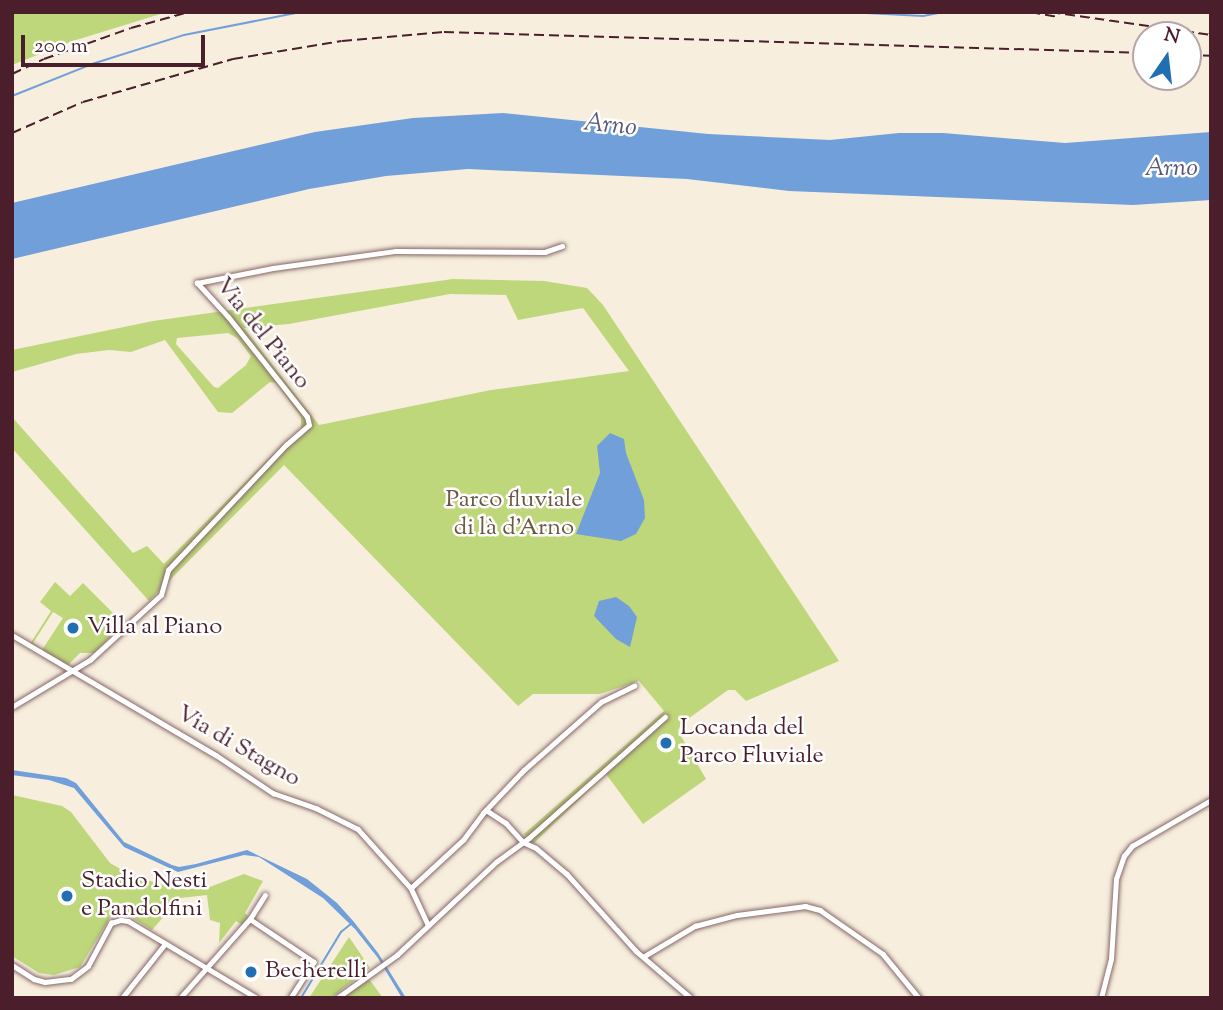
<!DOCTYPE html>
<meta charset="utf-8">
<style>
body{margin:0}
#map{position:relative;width:1223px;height:1010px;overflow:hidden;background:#f7eedd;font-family:"Sorts Mill Goudy",serif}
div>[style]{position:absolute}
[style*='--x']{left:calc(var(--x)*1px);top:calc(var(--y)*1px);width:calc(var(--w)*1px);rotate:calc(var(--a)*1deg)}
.green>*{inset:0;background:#bed77b}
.water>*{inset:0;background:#709fd9}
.stream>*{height:2px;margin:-1px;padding:0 1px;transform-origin:1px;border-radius:1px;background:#709fd9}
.roads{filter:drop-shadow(0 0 2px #876769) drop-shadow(0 0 2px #876769)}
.street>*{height:4.5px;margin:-2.25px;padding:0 2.25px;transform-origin:2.25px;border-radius:2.25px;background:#fff}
.rail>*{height:2px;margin-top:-1px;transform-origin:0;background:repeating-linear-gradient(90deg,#4a1f2b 0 10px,transparent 0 15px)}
.dots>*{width:19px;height:19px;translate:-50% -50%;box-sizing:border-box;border:4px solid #fff;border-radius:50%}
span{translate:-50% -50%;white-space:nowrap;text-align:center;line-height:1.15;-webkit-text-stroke:5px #fff;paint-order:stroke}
.street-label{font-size:24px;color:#4a1f2b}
.park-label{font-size:24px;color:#6d5643}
.poi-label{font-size:24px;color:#4a1f2b}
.left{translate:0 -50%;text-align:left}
.water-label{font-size:26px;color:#5b5979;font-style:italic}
.frame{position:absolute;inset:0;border:14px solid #4a1f2b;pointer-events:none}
.north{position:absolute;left:1132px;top:21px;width:70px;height:70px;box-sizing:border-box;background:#fff;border:2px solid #b7a5aa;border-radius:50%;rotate:14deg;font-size:19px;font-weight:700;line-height:28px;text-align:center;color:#4a1f2b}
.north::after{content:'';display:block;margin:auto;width:24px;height:32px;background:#1f6fb2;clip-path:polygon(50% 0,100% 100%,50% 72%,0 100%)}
.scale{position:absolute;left:21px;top:35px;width:184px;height:32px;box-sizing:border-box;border:4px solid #4a1f2b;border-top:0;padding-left:9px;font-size:21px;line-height:24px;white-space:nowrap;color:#4a1f2b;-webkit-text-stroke:5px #fff;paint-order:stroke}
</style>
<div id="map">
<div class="green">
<i style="clip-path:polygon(12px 12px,167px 12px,73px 41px,12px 65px)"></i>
<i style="clip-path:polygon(evenodd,453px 279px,544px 281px,587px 288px,603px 305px,839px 661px,746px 701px,735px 690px,728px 690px,681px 724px,678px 731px,706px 779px,643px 824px,606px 774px,534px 843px,524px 834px,664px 711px,639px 681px,600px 694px,533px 694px,518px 706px,284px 465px,149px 601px,12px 448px,12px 417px,133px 553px,147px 546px,164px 564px,283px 444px,301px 429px,301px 417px,276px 383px,270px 382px,232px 413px,218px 412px,165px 340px,131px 352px,109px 350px,76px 354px,12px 372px,12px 350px,153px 321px,453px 279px,450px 294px,506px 295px,518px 320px,583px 308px,629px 371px,491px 390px,319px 425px,244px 328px,289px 324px,450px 294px,453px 279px,228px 333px,237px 338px,251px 356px,246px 365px,218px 388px,214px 387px,176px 344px,177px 338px,228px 333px)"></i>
<i style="clip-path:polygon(evenodd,55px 582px,70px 596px,83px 583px,124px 624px,94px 653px,80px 653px,66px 667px,30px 644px,51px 611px,40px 602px,55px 582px,53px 612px,63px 618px,42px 650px,33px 643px,53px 612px)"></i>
<i style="clip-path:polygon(12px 795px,62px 806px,71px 812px,110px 863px,131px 875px,176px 889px,191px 889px,207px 888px,244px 874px,263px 881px,245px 913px,248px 916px,242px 925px,236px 921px,219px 943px,220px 923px,210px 920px,207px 895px,180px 898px,152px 930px,126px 914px,111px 916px,80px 967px,54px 975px,39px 973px,12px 956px)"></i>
<i style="clip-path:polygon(349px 937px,370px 968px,331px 998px,309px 998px)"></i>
<i style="clip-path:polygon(369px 979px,383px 998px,343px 998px)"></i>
</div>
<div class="water">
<i style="clip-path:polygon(503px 113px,708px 134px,830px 140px,899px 133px,943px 133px,1065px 143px,1211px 132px,1211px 200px,1133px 205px,789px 191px,687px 179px,468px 169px,386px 176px,309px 189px,12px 259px,12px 203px,315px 132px,413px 118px)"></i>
<i style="clip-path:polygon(610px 433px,624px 439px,626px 453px,644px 500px,645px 518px,636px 534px,621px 541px,576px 534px,600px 473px,597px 446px)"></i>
<i style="clip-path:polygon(616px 597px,629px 606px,637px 617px,630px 647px,616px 639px,594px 616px,599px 601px)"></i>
<i style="clip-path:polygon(12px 770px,66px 778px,76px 783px,124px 842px,172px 865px,179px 867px,196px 864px,247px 850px,307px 879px,337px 903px,354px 922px,378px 953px,406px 998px,402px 998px,378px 958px,355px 929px,323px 898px,259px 857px,244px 855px,178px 872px,124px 847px,74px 788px,49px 780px,12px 775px)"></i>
</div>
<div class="stream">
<i style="--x:847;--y:12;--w:76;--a:3"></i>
<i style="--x:923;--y:16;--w:21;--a:-11"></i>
<i style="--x:12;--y:96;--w:86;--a:-21.8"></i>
<i style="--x:92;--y:64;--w:96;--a:-17.5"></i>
<i style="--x:184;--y:35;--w:119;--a:-11.1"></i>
<i style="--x:301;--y:998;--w:77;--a:-58.8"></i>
<i style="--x:341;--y:932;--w:13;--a:-39"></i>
</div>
<div class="roads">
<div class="street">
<i style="--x:12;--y:635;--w:237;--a:30.5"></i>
<i style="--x:216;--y:755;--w:69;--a:33.7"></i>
<i style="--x:273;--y:793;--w:46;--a:19.2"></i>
<i style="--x:316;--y:808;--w:47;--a:26.6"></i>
<i style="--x:358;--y:829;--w:79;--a:48.1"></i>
<i style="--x:411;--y:888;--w:40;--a:65"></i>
<i style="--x:12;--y:707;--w:91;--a:-31.1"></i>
<i style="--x:90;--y:660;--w:96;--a:-42.5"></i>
<i style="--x:161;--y:595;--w:26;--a:-74"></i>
<i style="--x:168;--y:570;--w:172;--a:-46.7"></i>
<i style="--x:286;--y:445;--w:30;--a:-41"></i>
<i style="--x:309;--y:425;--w:8;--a:-104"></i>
<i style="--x:307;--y:417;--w:127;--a:-128.3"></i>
<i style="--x:228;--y:317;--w:46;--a:-132.4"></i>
<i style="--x:197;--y:283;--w:77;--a:-11.2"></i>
<i style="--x:273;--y:268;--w:124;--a:-7.9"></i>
<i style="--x:396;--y:251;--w:149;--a:0.4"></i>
<i style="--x:545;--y:252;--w:18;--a:-19"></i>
<i style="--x:486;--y:810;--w:24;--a:33"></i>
<i style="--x:506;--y:823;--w:25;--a:48"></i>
<i style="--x:523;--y:842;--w:14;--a:25"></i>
<i style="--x:536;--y:848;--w:40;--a:40"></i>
<i style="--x:567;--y:874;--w:103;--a:48.1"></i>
<i style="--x:636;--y:951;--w:72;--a:40.5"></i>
<i style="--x:411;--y:888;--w:71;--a:-42.7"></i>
<i style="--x:463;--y:840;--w:34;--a:-53"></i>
<i style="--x:483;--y:813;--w:59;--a:-46.4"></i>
<i style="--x:524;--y:770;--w:103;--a:-41.4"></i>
<i style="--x:601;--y:702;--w:37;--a:-26"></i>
<i style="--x:250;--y:919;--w:28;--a:-58"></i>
<i style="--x:643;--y:957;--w:61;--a:-30.8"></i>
<i style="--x:695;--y:926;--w:43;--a:-14.7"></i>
<i style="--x:737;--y:915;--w:69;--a:-7.5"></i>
<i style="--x:805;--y:906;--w:16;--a:15"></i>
<i style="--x:820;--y:910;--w:77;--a:34.9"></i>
<i style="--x:883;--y:954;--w:57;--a:50.7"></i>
<i style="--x:12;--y:965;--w:26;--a:32"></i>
<i style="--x:34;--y:979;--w:11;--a:15"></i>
<i style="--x:45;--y:982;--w:26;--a:-7"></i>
<i style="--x:71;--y:979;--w:21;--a:-37"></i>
<i style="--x:88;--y:966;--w:49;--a:-61.9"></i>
<i style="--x:111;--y:923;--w:10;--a:-17"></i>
<i style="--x:121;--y:920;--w:7;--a:8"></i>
<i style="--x:128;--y:921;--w:150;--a:30.8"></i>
<i style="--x:122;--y:998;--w:69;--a:-51.5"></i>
<i style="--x:180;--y:998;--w:106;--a:-48.5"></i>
<i style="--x:250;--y:919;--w:77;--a:33.9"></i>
<i style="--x:314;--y:962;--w:43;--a:122.6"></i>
<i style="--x:337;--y:998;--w:74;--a:-35.6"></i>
<i style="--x:397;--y:955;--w:136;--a:-43.2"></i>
<i style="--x:496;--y:862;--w:41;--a:-36"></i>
<i style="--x:529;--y:838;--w:182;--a:-41.7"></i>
<i style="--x:1101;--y:998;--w:40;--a:-75.6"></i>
<i style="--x:1111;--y:959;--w:80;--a:-86.4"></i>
<i style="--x:1116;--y:879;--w:24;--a:-71"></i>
<i style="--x:1124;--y:856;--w:13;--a:-51"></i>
<i style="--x:1132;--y:846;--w:91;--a:-30.2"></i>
</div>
</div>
<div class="rail">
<i style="--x:1030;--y:12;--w:27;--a:10"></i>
<i style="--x:1050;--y:12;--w:163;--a:8.1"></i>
<i style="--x:1188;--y:55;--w:23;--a:2"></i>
<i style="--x:12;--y:74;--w:35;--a:-25"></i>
<i style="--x:44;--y:59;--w:92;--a:-19.6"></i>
<i style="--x:131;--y:28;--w:60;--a:-15.4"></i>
<i style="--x:12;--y:133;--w:77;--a:-23.6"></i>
<i style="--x:83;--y:102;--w:156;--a:-16"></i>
<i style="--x:233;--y:59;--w:110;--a:-9.4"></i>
<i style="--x:342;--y:41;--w:102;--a:-5"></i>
<i style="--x:444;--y:32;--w:702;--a:1.71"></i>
</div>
<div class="dots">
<i style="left:73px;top:628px;background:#1f6fb2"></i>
<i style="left:666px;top:743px;background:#1f6fb2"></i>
<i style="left:67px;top:896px;background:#1f6fb2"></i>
<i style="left:251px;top:972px;background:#1f6fb2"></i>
</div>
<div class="street-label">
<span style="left:262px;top:334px;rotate:51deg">Via del Piano</span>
<span style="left:238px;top:747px;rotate:30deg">Via di Stagno</span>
</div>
<div class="park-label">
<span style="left:514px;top:515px">Parco fluviale<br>di là d'Arno</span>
</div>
<div class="poi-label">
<span class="left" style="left:87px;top:628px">Villa al Piano</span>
<span class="left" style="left:680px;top:743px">Locanda del<br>Parco Fluviale</span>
<span class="left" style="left:81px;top:896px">Stadio Nesti<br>e Pandolfini</span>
<span class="left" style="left:265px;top:972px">Becherelli</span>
</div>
<div class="water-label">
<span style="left:610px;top:126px;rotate:6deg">Arno</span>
<span style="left:1171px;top:169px">Arno</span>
</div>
<div class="frame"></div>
<div class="north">N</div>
<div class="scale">200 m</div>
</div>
